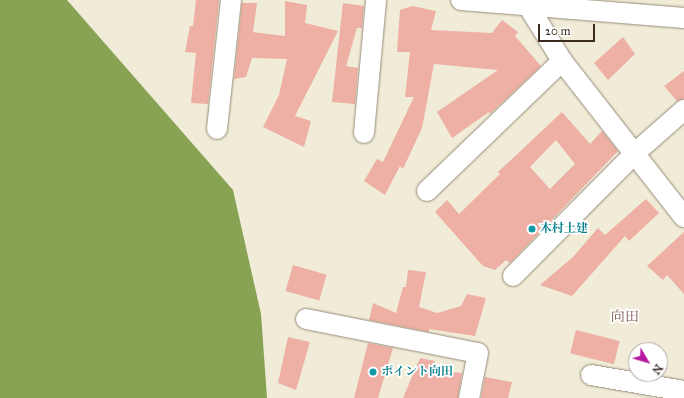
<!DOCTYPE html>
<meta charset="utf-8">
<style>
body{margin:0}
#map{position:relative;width:684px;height:398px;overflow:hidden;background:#f0ecd7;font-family:"IM FELL Great Primer","Noto Serif JP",serif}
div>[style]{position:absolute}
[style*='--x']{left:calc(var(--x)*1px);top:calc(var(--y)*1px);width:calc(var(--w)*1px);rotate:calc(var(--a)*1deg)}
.forest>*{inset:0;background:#89a355}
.building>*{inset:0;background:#eeafa4;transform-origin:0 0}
.roads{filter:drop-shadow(0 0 1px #968b7a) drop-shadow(0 0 1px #968b7a)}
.street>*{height:20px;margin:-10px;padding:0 10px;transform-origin:10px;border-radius:10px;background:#fff}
.dots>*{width:11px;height:11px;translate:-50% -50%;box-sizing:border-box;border:2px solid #fff;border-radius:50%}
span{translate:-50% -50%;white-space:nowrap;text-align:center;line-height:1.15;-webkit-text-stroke:3.5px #fff;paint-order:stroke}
.culture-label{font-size:12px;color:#0d838f;font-weight:700}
.left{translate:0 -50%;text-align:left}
.quarter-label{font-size:14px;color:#7a594d}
.north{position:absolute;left:628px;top:342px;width:40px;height:40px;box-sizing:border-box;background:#fff;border:1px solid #b1aaa5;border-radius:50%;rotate:128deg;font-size:11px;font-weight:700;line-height:16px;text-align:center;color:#3b2a1e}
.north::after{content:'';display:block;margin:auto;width:14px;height:18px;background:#b5179e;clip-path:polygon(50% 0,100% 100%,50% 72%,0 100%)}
.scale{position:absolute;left:538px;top:24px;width:57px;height:18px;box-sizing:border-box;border:2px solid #3b2a1e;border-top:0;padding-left:5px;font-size:12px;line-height:14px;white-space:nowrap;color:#3b2a1e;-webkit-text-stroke:3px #fff;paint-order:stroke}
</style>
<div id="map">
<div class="forest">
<i style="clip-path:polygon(0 0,67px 0,233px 190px,261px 314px,267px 398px,0 398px)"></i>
</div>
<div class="building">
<i style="clip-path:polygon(196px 0,219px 0,208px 104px,191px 103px,196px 53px,185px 52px,190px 26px,193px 26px)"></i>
<i style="clip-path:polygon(285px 1px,307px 5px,305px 23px,338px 31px,295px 116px,311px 121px,304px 147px,263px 127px,279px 95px,287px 59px,252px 58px,246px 77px,234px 79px,242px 3px,257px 3px,253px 32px,285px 36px)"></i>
<i style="clip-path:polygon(343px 3px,364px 6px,362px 28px,357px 28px,346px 66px,358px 68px,355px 104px,332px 102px)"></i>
<i style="clip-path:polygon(412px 6px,436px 11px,431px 30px,492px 33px,502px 20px,518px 32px,515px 36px,541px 66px,490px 114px,489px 112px,452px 138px,437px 112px,498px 70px,434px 64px,422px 128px,403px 169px,400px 166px,385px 195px,364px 181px,377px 159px,383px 162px,414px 97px,405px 97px,410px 52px,397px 52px,400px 10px)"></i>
<i style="clip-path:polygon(623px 37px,635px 54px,608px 80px,594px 63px)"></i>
<i style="clip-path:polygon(684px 71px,684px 99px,677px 101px,664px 86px)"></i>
<i style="clip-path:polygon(evenodd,562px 112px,590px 144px,602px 131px,618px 151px,510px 263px,506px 260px,495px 270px,483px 266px,435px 212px,447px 200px,459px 214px,500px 174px,498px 172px,562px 112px,556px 140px,575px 164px,550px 189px,530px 167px,556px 140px)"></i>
<i style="clip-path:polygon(646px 199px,659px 213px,629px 241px,625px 236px,572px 296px,540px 285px,573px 257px,598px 228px,605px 235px)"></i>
<i style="clip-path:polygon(684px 232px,684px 294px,667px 275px,663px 280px,647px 266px)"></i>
<i style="left:293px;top:265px;width:35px;height:27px;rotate:16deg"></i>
<i style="clip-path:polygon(408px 270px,426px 272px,419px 307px,437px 313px,461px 306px,467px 294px,486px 298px,475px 336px,429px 329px,429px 332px,369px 320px,373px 303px,396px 313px,403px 287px,406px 287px)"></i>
<i style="left:576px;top:330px;width:45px;height:24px;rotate:14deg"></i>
<i style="clip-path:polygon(288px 337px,310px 342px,296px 390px,278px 383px)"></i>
<i style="clip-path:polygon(368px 343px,393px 348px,378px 398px,354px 398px)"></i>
<i style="clip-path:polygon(420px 358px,435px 361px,432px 370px,462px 373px,458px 398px,403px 398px)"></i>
<i style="clip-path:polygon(485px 377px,512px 382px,508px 398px,481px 398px)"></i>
</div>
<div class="roads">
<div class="street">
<i style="--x:461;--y:0;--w:224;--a:4.6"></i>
<i style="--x:527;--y:0;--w:4;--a:90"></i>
<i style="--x:527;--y:4;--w:67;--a:58.4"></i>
<i style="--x:562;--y:61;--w:198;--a:52"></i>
<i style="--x:217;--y:129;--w:130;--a:-83.8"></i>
<i style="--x:364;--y:133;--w:134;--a:-84.8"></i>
<i style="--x:427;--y:191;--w:187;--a:-43.9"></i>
<i style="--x:513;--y:276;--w:173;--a:-45.2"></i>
<i style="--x:635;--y:153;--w:65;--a:-41.3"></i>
<i style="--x:306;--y:319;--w:175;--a:11.2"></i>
<i style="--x:478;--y:353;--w:46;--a:101.3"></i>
<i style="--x:591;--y:375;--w:94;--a:9.8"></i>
</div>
</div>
<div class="dots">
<i style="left:532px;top:229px;background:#0f9aa8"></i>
<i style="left:373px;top:372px;background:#0f9aa8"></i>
</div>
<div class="culture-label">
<span class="left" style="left:540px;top:229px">木村土建</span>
<span class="left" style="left:381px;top:372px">ポイント向田</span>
</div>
<div class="quarter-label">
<span style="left:625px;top:317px">向田</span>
</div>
<div class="north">N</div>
<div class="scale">20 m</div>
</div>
